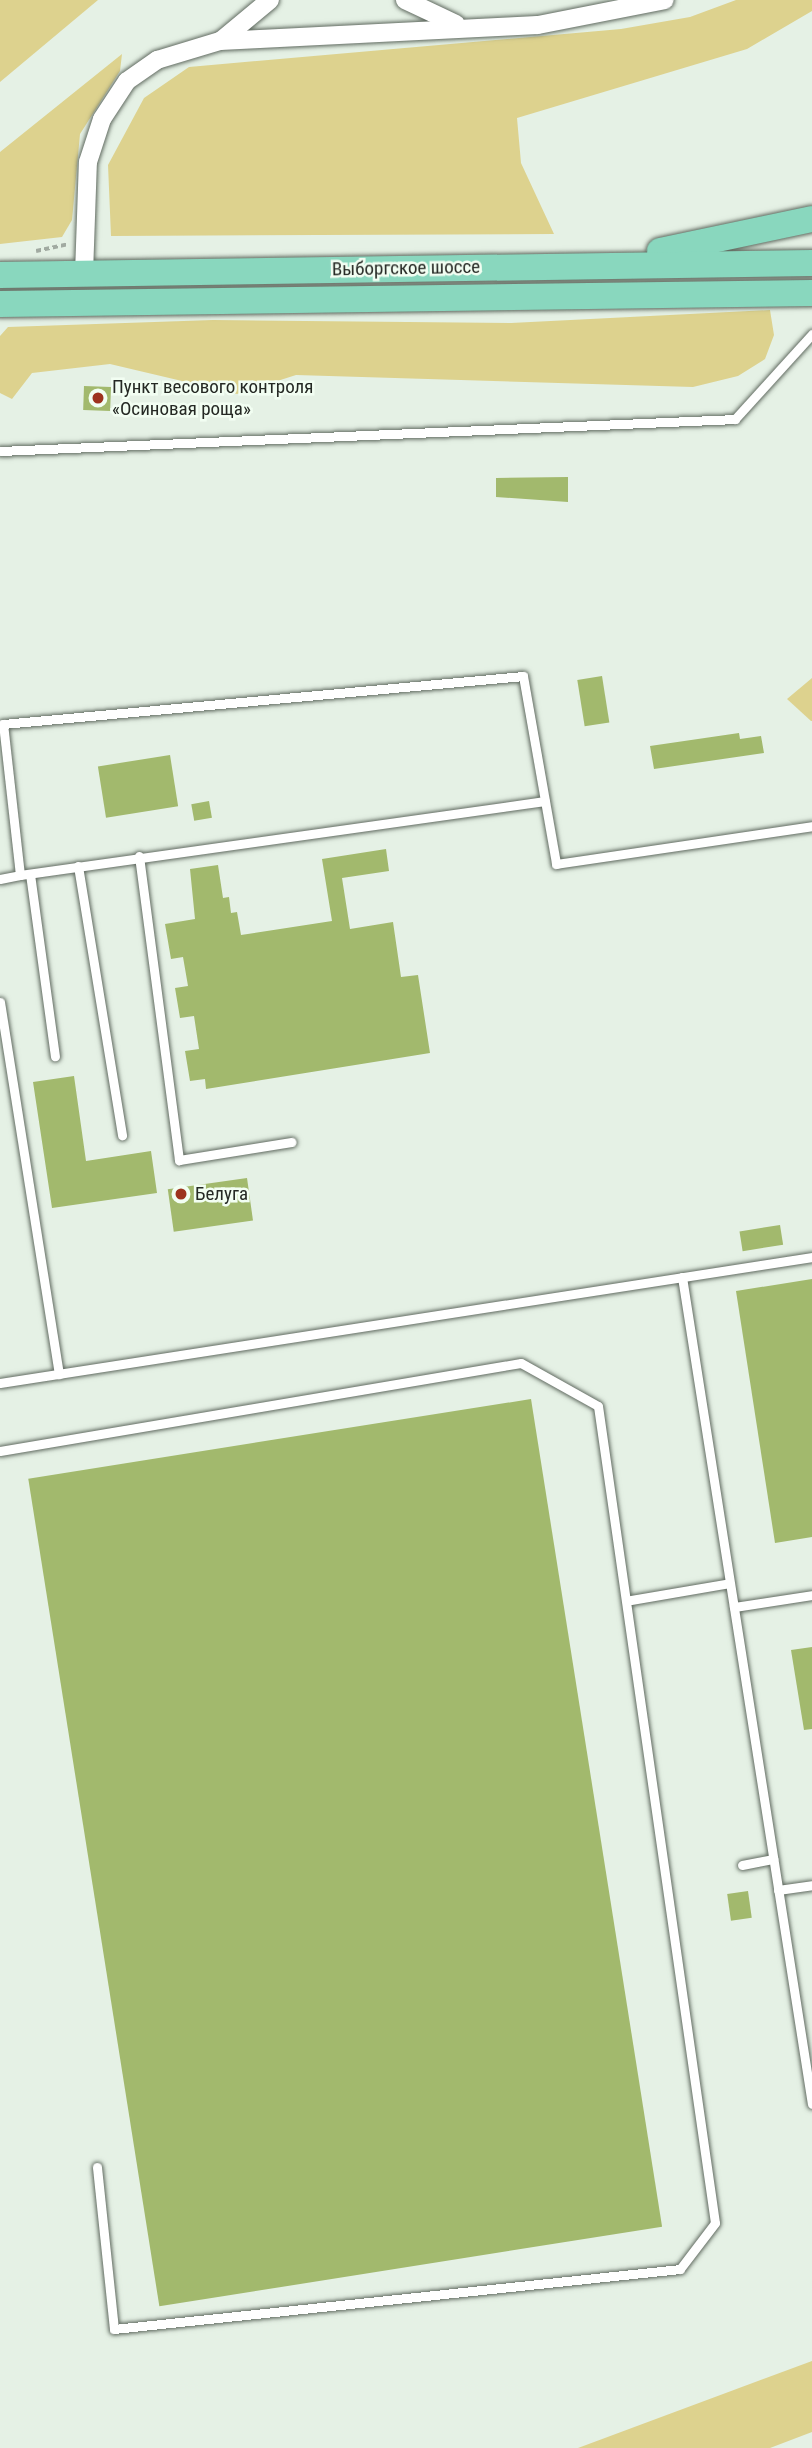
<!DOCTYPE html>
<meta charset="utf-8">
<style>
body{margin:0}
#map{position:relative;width:812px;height:2448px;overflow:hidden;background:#e5f1e5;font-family:"Roboto Condensed",sans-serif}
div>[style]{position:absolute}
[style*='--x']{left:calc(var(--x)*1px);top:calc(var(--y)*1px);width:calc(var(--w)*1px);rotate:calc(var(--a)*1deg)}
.green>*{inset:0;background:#ddd28e}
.building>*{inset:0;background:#a2b96d;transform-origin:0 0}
.path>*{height:3.5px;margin-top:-1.75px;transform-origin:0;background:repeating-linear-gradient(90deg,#a1aaa1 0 5px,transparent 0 8.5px)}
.roads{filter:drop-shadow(0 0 2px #616b61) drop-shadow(0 0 2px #616b61)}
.service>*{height:9px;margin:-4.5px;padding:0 4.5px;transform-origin:4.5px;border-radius:4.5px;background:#fff}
.minor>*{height:18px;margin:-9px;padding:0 9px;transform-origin:9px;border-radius:9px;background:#fff}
.primary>*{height:26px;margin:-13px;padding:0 13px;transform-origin:13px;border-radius:13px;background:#89d7be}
.dots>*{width:19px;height:19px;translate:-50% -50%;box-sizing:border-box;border:4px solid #f2fef2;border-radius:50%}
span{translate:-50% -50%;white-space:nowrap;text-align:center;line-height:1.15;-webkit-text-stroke:5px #f2fef2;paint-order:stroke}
.street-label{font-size:19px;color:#252924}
.poi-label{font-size:19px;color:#252924}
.left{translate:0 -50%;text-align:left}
</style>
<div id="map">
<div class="green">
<i style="clip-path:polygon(0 0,98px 0,0 82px)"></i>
<i style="clip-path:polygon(736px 0,812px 0,812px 11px,747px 49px,517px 118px,521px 163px,554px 234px,111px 236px,108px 165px,144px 98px,189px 67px,621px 29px,690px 17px)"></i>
<i style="clip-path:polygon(122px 54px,120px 71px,80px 134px,72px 220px,62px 237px,0 244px,0 152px)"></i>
<i style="clip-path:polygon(770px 310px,774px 335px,765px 359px,738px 376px,693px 387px,296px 375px,237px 394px,110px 364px,32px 373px,12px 399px,0 393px,0 336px,8px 327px,213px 320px,511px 323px)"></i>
<i style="clip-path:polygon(812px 678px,812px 721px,811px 721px,787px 699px)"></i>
<i style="clip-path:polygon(812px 2361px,812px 2432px,770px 2448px,578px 2448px)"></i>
</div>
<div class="building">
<i style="left:84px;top:386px;width:27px;height:24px;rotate:2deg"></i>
<i style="clip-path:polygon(568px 477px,568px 502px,496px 497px,496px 478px)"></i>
<i style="left:602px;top:676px;width:47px;height:25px;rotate:81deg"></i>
<i style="clip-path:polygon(739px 733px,740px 739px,761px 736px,764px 753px,654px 769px,650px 746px)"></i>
<i style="left:170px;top:755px;width:52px;height:73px;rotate:81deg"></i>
<i style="left:209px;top:801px;width:17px;height:18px;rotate:80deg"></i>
<i style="clip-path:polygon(386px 849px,389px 871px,342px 878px,350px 929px,393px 922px,401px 977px,418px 975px,430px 1053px,206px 1089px,205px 1079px,190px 1081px,185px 1051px,199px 1049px,194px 1016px,180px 1018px,175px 988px,188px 986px,183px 957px,171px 959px,165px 924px,195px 919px,190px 869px,218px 865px,223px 898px,229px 897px,231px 913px,237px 912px,241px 935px,332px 921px,322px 859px)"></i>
<i style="clip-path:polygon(74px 1076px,86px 1161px,151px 1151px,157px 1193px,52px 1208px,33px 1082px)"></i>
<i style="left:247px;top:1178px;width:43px;height:80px;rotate:82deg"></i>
<i style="left:780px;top:1225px;width:20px;height:41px;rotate:81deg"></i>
<i style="clip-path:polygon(812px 1279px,812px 1537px,775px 1543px,736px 1291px)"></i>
<i style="left:531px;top:1399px;width:838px;height:509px;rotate:81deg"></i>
<i style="clip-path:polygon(812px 1647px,812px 1729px,804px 1730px,791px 1650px)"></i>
<i style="left:748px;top:1891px;width:27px;height:21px;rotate:82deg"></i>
</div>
<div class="path">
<i style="--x:36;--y:251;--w:33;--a:-12"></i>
</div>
<div class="roads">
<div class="service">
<i style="--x:0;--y:451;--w:736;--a:-2.49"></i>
<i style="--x:735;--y:419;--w:115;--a:-47.8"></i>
<i style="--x:139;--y:856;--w:307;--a:82.5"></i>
<i style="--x:179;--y:1160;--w:114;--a:-9.1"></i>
<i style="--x:78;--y:866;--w:273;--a:80.7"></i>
<i style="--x:30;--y:874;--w:184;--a:82.2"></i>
<i style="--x:20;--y:875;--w:530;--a:-8.02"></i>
<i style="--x:0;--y:879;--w:20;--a:-11"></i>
<i style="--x:20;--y:875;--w:152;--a:-96.4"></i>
<i style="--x:3;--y:724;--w:522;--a:-5.27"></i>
<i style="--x:523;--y:676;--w:191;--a:80"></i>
<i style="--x:556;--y:864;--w:259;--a:-8.4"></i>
<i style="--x:0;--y:1002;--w:377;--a:81"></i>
<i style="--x:682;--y:1277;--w:837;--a:81.07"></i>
<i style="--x:0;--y:1383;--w:822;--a:-8.82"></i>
<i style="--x:0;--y:1451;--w:528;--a:-9.59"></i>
<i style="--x:521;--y:1363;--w:88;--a:29.2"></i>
<i style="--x:598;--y:1406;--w:825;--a:81.85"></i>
<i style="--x:715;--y:2223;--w:58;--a:127.3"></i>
<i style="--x:680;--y:2269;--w:569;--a:173.95"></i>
<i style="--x:114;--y:2329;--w:163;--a:-96"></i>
<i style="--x:631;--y:1600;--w:100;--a:-9.7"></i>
<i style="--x:734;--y:1607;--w:79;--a:-8.7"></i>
<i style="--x:742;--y:1865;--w:32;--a:-11"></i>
<i style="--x:778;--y:1890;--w:34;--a:-8"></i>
</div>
<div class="minor">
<i style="--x:405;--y:0;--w:56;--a:25.2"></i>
<i style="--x:223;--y:39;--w:61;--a:-39.7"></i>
<i style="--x:84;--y:274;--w:112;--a:-88"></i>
<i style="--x:88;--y:162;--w:45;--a:-72"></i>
<i style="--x:102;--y:119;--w:45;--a:-56.7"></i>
<i style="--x:127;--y:81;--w:37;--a:-35"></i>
<i style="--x:157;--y:60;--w:66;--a:-16.8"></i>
<i style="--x:220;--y:41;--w:318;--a:-2.9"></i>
<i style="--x:538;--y:25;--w:129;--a:-11.1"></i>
</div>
<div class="primary">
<i style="--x:660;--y:251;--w:155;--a:-11.9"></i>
<i style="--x:0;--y:275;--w:812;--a:-0.85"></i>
<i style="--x:0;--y:304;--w:812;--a:-0.78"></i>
</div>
</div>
<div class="dots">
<i style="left:98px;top:398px;background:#9d331e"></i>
<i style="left:181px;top:1194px;background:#9d331e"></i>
</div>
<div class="street-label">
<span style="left:406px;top:268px;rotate:-1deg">Выборгское шоссе</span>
</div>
<div class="poi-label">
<span class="left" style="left:112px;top:398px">Пункт весового контроля<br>«Осиновая роща»</span>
<span class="left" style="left:195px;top:1194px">Белуга</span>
</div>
</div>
